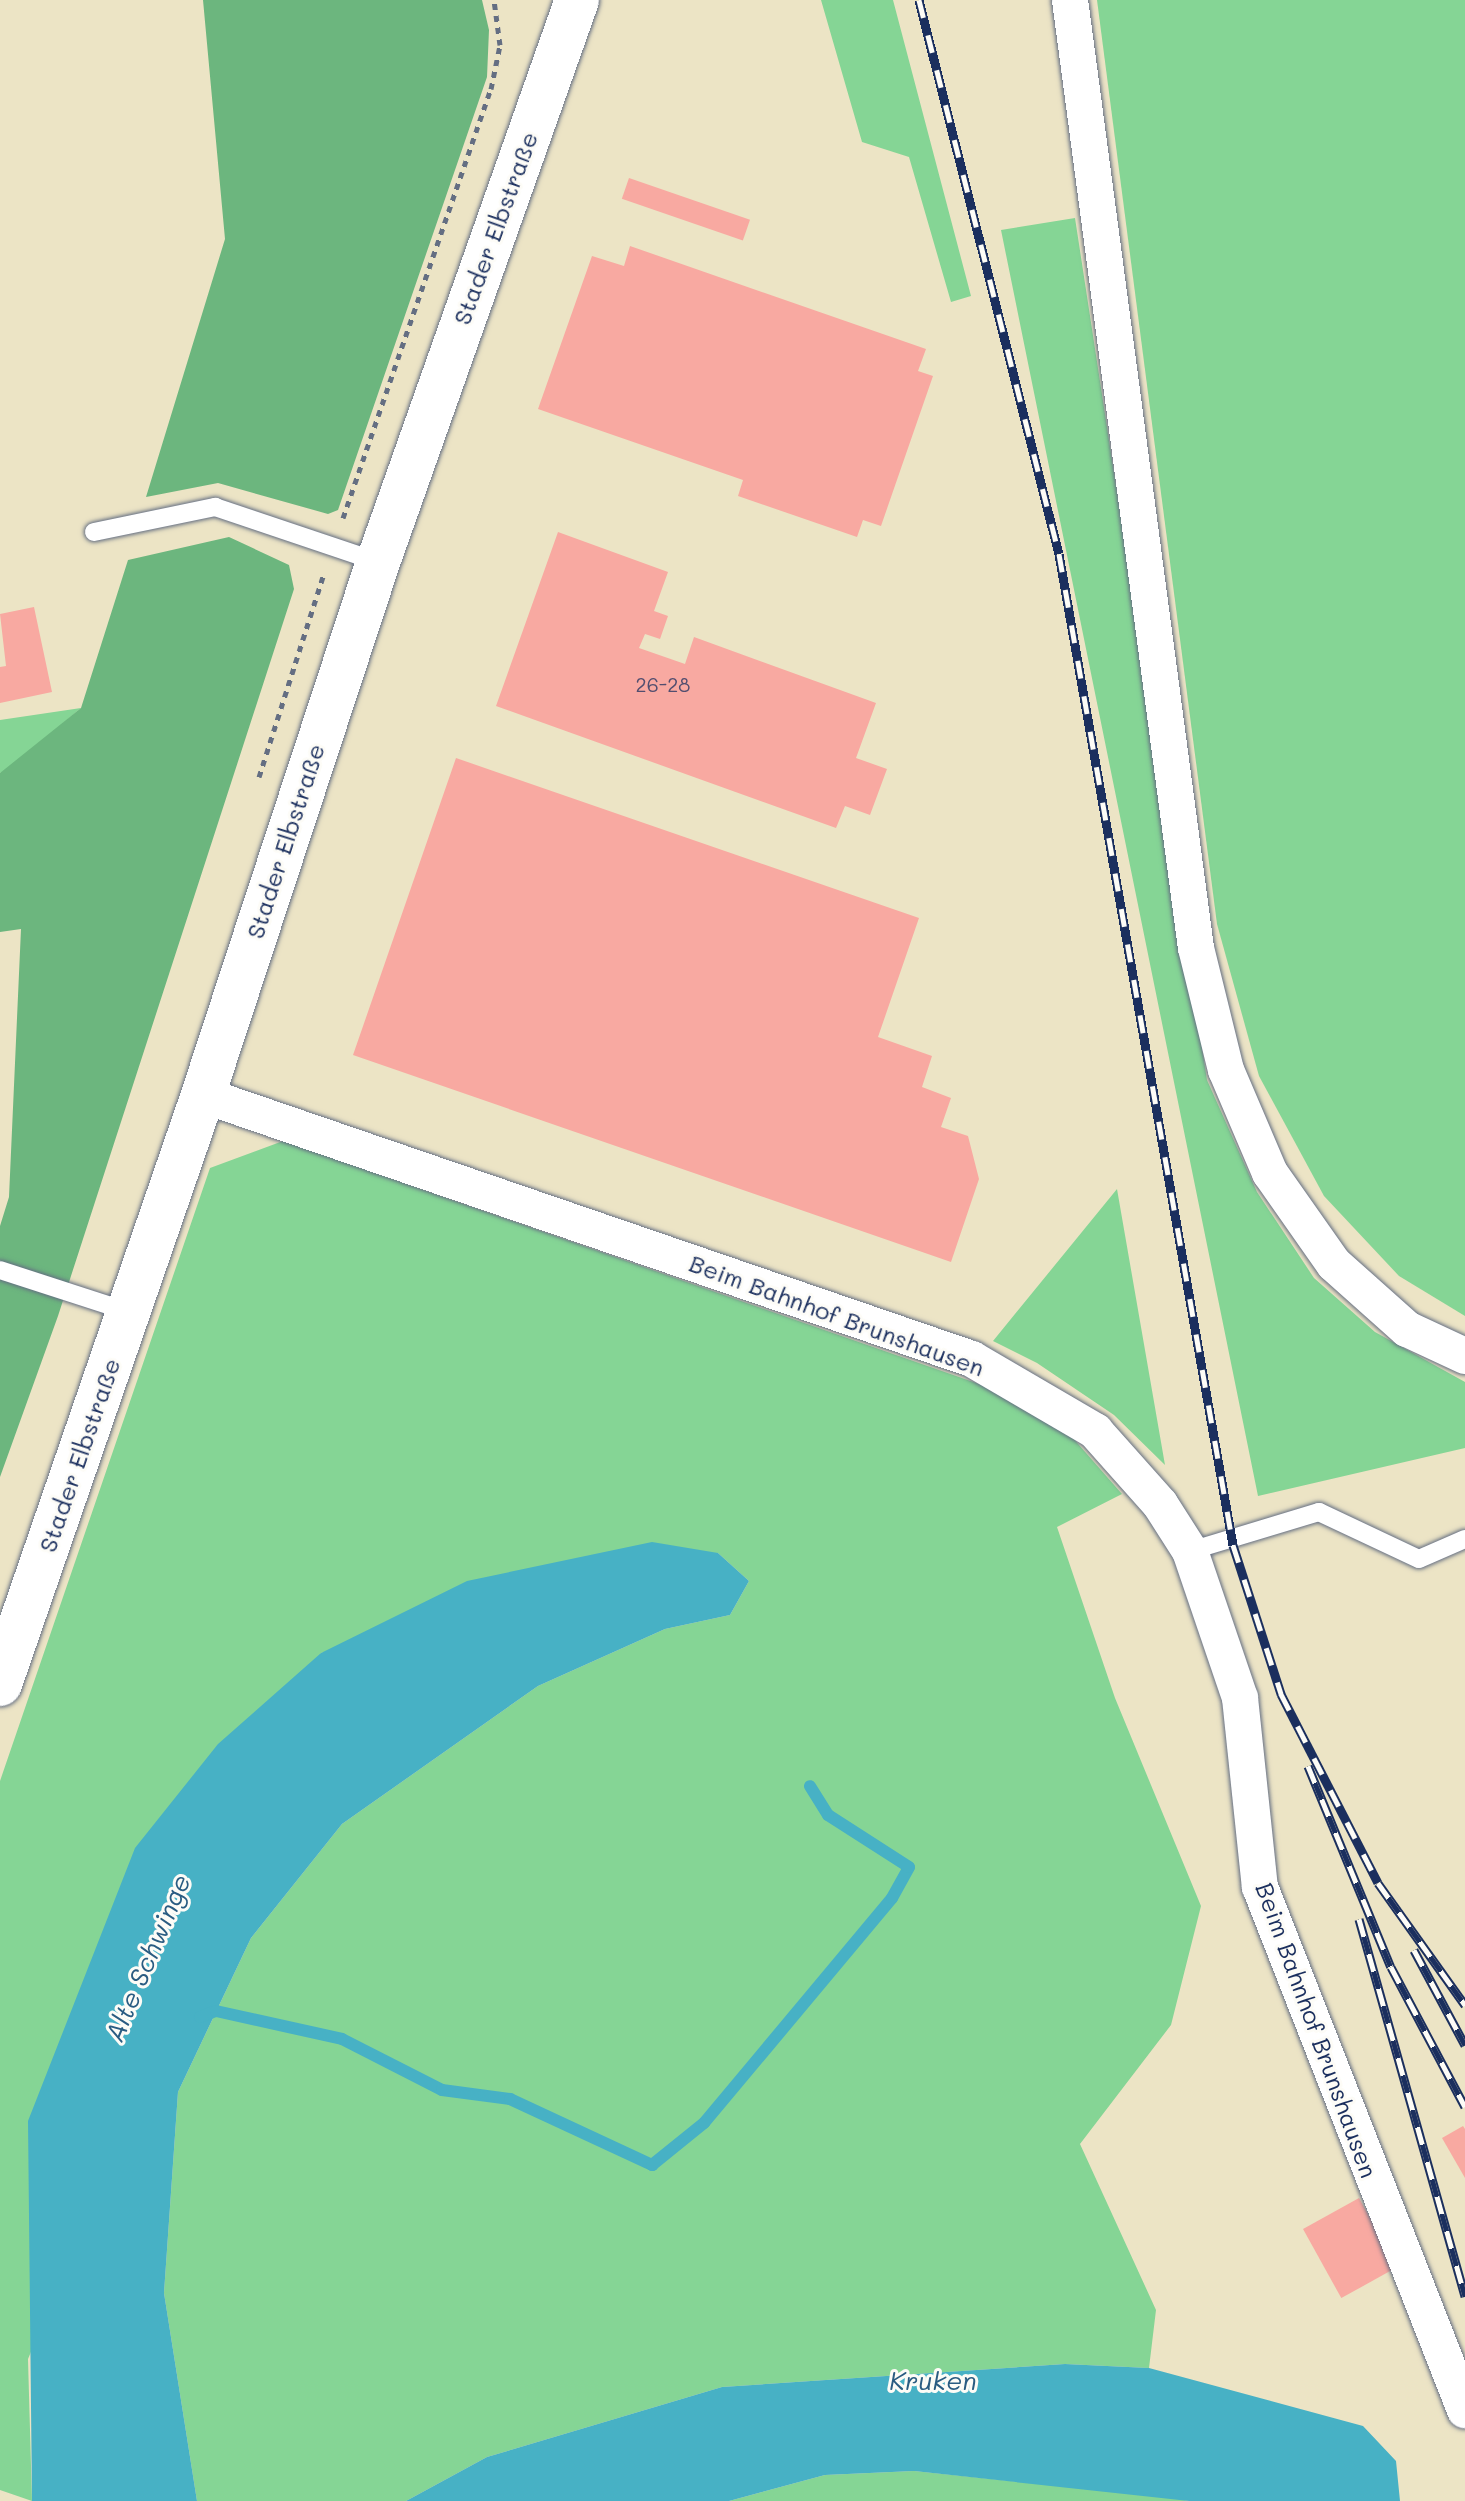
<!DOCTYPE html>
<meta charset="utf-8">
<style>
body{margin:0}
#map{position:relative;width:1465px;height:2501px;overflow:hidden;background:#ece4c5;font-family:Mali,sans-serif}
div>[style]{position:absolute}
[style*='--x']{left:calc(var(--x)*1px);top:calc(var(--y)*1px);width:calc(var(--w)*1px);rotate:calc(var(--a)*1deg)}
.green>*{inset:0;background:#85d595}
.forest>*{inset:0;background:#6cb67e}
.water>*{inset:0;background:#47b1c5}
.stream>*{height:12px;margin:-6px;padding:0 6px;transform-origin:6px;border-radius:6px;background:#47b1c5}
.building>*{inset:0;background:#f8a9a1;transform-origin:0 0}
.path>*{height:5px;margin-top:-2.5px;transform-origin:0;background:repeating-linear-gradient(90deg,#646e82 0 6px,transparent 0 12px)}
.roads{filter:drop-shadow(0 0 2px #646e82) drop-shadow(0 0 2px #646e82)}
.lane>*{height:18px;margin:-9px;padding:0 9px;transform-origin:9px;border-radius:9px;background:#fff}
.street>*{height:36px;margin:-18px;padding:0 18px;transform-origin:18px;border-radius:18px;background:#fff}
.secondary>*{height:44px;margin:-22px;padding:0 22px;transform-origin:22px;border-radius:22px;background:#fff}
.rail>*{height:9px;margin-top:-4.5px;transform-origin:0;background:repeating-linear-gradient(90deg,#fdfcf7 0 18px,#1b2f5e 0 36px);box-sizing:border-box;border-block:2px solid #1b2f5e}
span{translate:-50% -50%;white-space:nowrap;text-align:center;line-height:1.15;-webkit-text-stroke:6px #fdfcf7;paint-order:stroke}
.number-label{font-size:20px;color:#524e6f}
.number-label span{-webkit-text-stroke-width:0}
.street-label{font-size:24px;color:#1b2f5e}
.water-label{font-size:26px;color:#2a5c82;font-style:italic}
</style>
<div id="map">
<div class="green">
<i style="clip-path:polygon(821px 0,893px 0,971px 296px,951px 302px,909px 157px,862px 142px)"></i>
<i style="clip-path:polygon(1097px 0,1465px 0,1465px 1316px,1399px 1276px,1324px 1196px,1259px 1076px,1217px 924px)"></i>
<i style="clip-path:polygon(1075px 218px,1207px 1080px,1257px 1192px,1314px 1278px,1375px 1332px,1465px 1382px,1465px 1448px,1258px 1496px,1001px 230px)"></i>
<i style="clip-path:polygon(81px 708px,9px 769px,0 773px,0 720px)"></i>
<i style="clip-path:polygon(283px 1141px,982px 1385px,1072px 1437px,1122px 1494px,1057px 1527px,1115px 1698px,1201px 1906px,1171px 2025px,1080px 2144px,1156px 2310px,1149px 2368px,1065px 2364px,722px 2387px,487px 2457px,406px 2501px,197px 2501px,164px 2293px,178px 2092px,251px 1938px,342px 1824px,538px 1686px,665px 1629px,730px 1615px,749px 1581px,718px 1553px,321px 1653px,28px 2359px,32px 2501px,0 2490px,0 1781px,210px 1168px)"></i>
<i style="clip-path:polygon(1117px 1189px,1165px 1465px,1114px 1415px,1037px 1363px,993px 1341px)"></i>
<i style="clip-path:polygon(914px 2471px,1175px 2498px,1189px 2501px,729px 2501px,825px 2475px)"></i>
</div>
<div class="forest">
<i style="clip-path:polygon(203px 0,482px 0,489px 30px,487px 77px,338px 510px,328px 514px,218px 483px,146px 497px,225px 239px)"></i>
<i style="clip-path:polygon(229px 537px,289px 565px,294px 589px,58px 1316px,0 1477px,0 1226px,9px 1197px,21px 929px,0 932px,0 773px,81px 708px,128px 560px)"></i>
</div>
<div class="water">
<i style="clip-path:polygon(652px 1542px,718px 1553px,749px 1581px,730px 1615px,665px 1629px,538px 1686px,342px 1824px,251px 1938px,178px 2092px,164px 2293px,197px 2501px,32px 2501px,28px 2121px,135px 1848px,218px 1744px,321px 1653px,467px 1581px)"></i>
<i style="clip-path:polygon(1065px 2364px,1149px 2368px,1363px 2426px,1396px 2461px,1400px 2501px,1189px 2501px,914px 2471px,825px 2475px,729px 2501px,406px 2501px,487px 2457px,722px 2387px)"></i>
</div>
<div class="stream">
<i style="--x:200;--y:2017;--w:17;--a:-21"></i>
<i style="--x:216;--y:2011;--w:129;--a:12.5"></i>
<i style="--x:342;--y:2039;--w:112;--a:27"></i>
<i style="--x:442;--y:2090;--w:69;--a:7.5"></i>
<i style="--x:510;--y:2099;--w:157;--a:24.9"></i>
<i style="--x:652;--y:2165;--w:67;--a:-38.9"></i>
<i style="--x:704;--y:2123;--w:293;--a:-50.1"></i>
<i style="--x:892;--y:1898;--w:35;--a:-61"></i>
<i style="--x:909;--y:1867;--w:96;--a:-147.3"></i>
<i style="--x:828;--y:1815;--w:34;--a:-122"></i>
</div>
<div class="building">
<i style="left:629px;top:178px;width:128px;height:22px;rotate:19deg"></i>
<i style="clip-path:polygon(630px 246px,926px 349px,918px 371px,933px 376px,881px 526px,863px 520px,857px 537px,738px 496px,743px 480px,538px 409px,592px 256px,624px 266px)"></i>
<i style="clip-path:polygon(558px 532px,668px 572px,654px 611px,668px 616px,660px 639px,645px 634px,639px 648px,685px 664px,694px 637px,876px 703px,856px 758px,887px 769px,870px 815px,845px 806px,836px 828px,496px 706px)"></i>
<i style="clip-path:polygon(34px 607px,52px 692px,0 703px,0 667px,6px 666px,0 614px)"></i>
<i style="clip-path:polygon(456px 758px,919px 918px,878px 1037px,932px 1056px,922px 1087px,951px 1098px,941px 1127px,968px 1136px,979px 1179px,951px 1262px,353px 1055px)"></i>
<i style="clip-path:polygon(1463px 2126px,1465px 2129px,1465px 2178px,1442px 2138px)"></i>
<i style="left:1359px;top:2198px;width:79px;height:64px;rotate:61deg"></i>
</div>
<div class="path">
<i style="--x:343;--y:518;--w:454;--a:-71"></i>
<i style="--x:491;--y:89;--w:45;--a:-78.4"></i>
<i style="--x:500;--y:45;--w:45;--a:-97.6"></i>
<i style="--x:259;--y:777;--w:214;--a:-72.3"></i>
</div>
<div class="roads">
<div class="lane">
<i style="--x:94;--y:532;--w:124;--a:-11.7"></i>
<i style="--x:215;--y:507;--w:172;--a:18.6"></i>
<i style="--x:0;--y:1270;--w:136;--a:18"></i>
<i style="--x:1190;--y:1551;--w:135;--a:-16.8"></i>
<i style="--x:1319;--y:1512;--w:110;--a:25.2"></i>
<i style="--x:1419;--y:1559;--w:50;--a:-23.5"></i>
</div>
<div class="street">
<i style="--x:1070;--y:0;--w:956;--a:82.43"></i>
<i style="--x:1196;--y:948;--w:126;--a:76.2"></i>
<i style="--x:1226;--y:1070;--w:112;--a:66.9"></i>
<i style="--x:1270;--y:1173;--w:111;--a:54.9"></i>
<i style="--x:1334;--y:1264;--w:98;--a:41.7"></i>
<i style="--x:1407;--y:1329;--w:64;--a:25"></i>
<i style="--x:203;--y:1095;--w:813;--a:18.95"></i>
<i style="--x:972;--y:1359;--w:143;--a:30.3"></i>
<i style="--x:1095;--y:1431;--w:98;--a:48.3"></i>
<i style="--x:1160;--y:1504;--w:56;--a:57.4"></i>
<i style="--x:1190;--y:1551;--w:155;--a:71.2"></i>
<i style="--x:1240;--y:1698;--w:190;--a:84"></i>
<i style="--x:1260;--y:1887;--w:562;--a:68.6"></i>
</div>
<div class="secondary">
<i style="--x:0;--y:1684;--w:623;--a:-70.98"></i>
<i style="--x:203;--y:1095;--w:561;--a:-71.82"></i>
<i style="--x:378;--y:562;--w:596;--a:-70.5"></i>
</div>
</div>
<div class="rail">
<i style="--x:919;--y:0;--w:571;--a:75.82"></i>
<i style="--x:1059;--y:554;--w:1006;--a:80.04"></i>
<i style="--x:1233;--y:1545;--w:157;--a:72.1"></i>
<i style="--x:1281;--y:1694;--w:212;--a:62.8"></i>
<i style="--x:1378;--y:1883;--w:150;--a:54.5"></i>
<i style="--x:1308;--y:1766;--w:217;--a:67.6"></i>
<i style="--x:1391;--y:1967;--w:158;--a:62.1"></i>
<i style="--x:1359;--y:1919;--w:392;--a:74.3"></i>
<i style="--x:1414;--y:1950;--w:108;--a:61.8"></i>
</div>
<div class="number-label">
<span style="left:663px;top:684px">26-28</span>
</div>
<div class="street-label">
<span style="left:495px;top:228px;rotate:-70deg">Stader Elbstraße</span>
<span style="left:285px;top:841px;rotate:-72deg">Stader Elbstraße</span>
<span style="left:837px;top:1315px;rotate:20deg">Beim Bahnhof Brunshausen</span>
<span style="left:79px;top:1455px;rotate:-71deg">Stader Elbstraße</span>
<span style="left:1317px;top:2030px;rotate:70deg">Beim Bahnhof Brunshausen</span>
</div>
<div class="water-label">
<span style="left:148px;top:1958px;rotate:-67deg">Alte Schwinge</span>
<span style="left:933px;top:2381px">Kruken</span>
</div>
</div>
